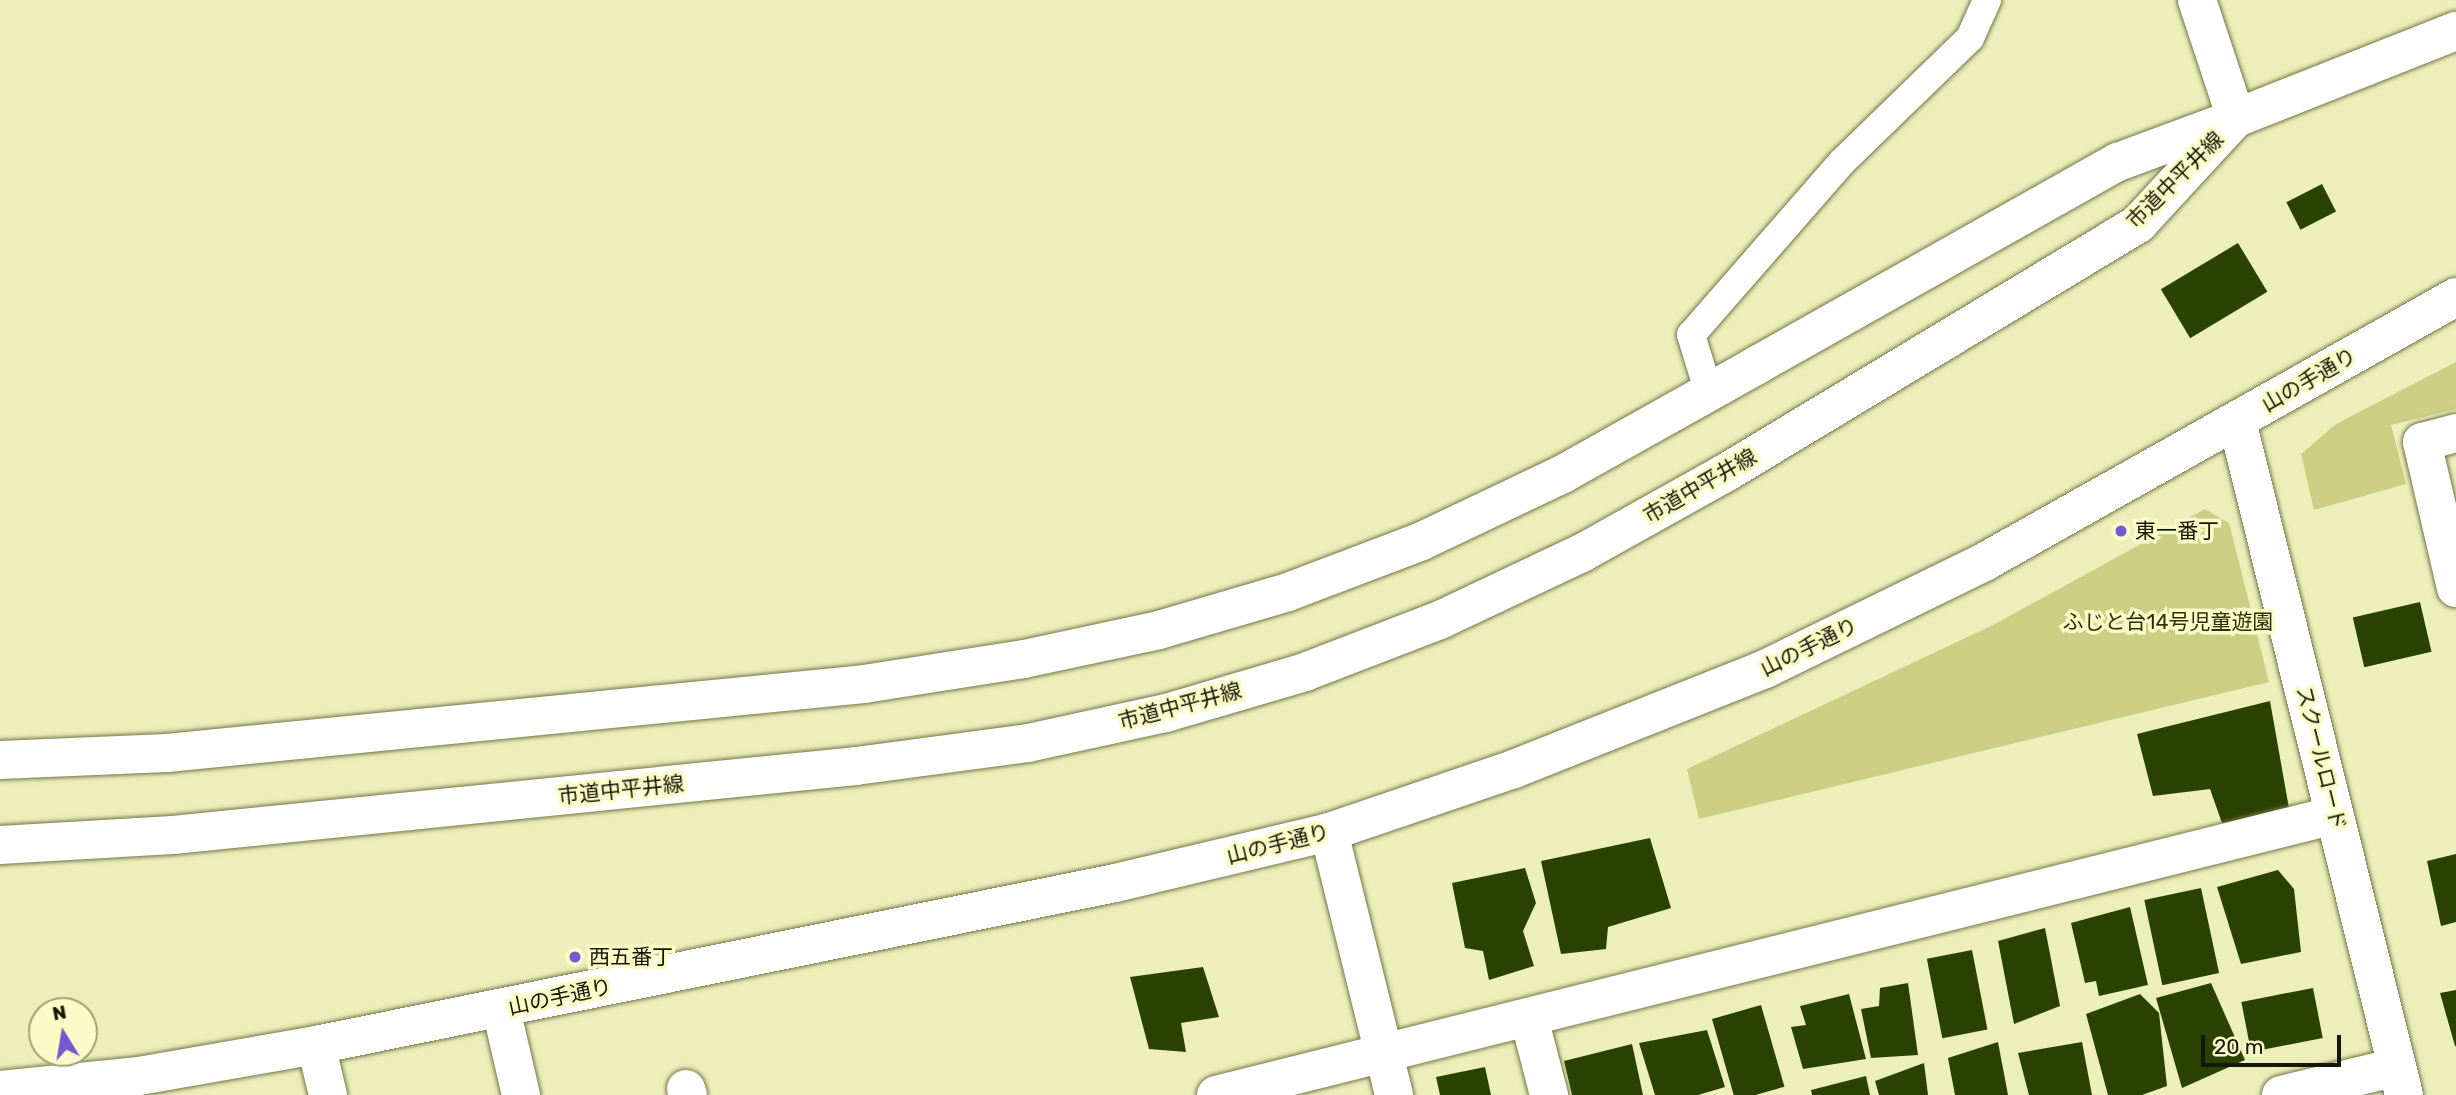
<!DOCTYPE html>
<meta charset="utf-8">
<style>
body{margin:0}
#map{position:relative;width:2456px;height:1095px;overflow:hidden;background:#edefbb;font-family:Rubik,"Noto Sans JP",sans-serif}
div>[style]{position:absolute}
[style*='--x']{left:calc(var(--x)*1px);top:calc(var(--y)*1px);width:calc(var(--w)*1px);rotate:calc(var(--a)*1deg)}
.green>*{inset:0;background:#ccce83}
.building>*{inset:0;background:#294200;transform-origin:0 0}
.roads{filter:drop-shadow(0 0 2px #747546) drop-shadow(0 0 2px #747546)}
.service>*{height:28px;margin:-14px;padding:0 14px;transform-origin:14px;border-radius:14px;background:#fff}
.minor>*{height:38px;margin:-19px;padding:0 19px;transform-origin:19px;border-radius:19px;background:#fff}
.tertiary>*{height:38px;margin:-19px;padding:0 19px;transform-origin:19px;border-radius:19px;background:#fff}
.motorway>*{height:38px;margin:-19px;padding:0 19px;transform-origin:19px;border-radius:19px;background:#fff}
.dots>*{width:19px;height:19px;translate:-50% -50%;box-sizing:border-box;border:4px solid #fafcc8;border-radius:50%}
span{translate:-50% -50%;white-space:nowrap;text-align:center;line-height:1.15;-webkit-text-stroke:7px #fafcc8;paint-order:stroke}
.street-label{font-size:21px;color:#161604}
.poi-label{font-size:21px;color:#161604}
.left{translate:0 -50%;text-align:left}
.park-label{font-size:21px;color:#2f2f06}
.north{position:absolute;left:28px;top:997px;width:70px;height:70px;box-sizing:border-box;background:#fafcc8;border:2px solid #9fa07a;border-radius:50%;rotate:349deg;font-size:19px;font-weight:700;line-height:28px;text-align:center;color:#161604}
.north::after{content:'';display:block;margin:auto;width:24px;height:32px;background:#7458d2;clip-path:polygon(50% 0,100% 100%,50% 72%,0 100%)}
.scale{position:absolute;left:2201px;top:1035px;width:140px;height:32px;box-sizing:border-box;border:4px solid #161604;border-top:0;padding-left:9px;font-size:21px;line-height:24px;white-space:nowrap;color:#161604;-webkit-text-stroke:5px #fafcc8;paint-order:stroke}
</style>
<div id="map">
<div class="green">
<i style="clip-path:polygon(2456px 362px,2456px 409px,2391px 425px,2406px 484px,2314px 510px,2301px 454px,2336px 424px)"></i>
<i style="clip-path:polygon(2205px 509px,2229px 523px,2269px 682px,1699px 819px,1687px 769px,1993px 625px)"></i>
</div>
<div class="building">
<i style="left:2322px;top:184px;width:31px;height:40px;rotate:63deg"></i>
<i style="left:2238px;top:243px;width:57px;height:90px;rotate:59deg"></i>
<i style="left:2420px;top:602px;width:51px;height:69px;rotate:77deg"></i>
<i style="clip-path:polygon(2270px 701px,2290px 814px,2222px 823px,2210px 789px,2153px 796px,2137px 734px)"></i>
<i style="clip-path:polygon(1650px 838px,1671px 908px,1608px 927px,1606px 949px,1561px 954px,1541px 861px)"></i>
<i style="clip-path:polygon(2456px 854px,2456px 922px,2441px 926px,2427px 861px)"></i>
<i style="clip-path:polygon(1525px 868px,1536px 903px,1523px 931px,1534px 966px,1489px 980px,1483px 951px,1465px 948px,1452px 883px)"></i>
<i style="clip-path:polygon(2278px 870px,2294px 889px,2301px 952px,2241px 964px,2217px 887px)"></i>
<i style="left:2201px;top:888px;width:87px;height:58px;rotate:78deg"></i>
<i style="clip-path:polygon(2130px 907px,2148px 985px,2099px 996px,2096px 981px,2085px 983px,2071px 923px)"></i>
<i style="clip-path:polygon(2045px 928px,2060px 1006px,2014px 1024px,1998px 941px)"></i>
<i style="left:1972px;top:950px;width:81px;height:46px;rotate:79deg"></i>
<i style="clip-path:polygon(1203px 967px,1219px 1017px,1181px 1023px,1186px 1052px,1149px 1049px,1130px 977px)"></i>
<i style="clip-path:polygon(1908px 983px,1918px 1055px,1871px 1058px,1861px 1009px,1879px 1006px,1880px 988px)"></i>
<i style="clip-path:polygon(2211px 983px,2245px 1060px,2182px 1088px,2156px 998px)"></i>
<i style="left:2313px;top:988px;width:51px;height:73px;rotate:79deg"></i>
<i style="clip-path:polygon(2456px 990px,2456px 1046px,2455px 1046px,2440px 993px)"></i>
<i style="clip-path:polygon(1849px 994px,1866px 1059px,1803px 1069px,1791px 1027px,1806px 1025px,1800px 1006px)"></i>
<i style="clip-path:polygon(2140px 994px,2159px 1013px,2167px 1086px,2142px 1095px,2108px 1095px,2086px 1014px)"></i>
<i style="left:1761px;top:1005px;width:85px;height:51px;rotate:74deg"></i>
<i style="clip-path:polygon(1707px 1030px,1725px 1087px,1698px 1095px,1655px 1095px,1639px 1043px)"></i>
<i style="clip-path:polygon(1998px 1042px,2008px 1095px,1955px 1095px,1948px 1058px)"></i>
<i style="clip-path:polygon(2082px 1042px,2092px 1095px,2029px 1095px,2018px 1053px)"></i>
<i style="clip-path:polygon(1632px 1044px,1643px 1095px,1572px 1095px,1564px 1061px)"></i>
<i style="clip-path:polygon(1924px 1063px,1928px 1095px,1879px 1095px,1875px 1081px)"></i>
<i style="clip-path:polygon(1485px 1067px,1491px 1095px,1440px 1095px,1436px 1077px)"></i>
<i style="clip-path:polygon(1866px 1076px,1870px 1095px,1812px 1095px,1811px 1090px)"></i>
</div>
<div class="roads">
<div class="service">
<i style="--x:1709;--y:393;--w:61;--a:-107.2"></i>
<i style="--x:1691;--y:335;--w:230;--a:-48.9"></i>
<i style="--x:1842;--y:162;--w:178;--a:-44.1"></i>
<i style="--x:1970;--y:38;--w:42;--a:-65.9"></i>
</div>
<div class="minor">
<i style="--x:1757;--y:365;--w:414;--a:-29.4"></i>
<i style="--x:2118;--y:162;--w:126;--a:-20.4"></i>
<i style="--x:2237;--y:421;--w:694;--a:76.08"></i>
<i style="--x:2456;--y:433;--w:35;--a:165"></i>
<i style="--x:2422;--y:442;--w:150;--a:76.9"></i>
<i style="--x:1329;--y:832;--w:271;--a:76.1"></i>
<i style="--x:501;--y:1009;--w:88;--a:76.9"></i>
<i style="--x:1529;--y:1018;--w:80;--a:75.4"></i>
<i style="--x:316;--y:1045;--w:51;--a:76.5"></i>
<i style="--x:686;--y:1089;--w:6;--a:72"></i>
<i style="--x:1216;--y:1095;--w:1153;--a:-14.05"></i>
<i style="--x:2281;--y:1095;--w:119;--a:-13.6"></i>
</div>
<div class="tertiary">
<i style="--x:0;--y:760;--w:167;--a:-2.4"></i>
<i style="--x:167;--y:753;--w:700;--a:-5.65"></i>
<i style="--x:864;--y:684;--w:162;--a:-8.9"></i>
<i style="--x:1024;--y:659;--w:138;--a:-12.1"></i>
<i style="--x:1159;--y:630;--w:134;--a:-16.4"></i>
<i style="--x:1288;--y:592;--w:143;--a:-20.8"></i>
<i style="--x:1422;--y:541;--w:156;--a:-25.4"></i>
<i style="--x:1563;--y:474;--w:223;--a:-29.3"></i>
<i style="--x:0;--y:845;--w:173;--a:-3.3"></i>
<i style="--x:173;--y:835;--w:686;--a:-5.77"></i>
<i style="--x:856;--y:766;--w:174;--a:-7.6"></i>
<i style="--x:1028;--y:743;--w:141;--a:-12.3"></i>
<i style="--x:1166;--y:713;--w:145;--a:-16.4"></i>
<i style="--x:1305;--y:672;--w:145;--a:-21.1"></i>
<i style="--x:1440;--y:620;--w:157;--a:-25.3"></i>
<i style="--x:1582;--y:553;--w:166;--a:-29.2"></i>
<i style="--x:1727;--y:472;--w:481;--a:-31.1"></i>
<i style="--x:2139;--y:223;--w:143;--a:-47.3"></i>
<i style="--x:2236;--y:118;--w:124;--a:-108.3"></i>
<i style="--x:0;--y:1090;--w:140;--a:-5.8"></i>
<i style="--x:139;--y:1076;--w:180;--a:-9.9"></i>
<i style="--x:316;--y:1045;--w:815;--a:-11.46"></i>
<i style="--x:1115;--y:883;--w:220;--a:-13.4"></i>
<i style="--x:1329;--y:832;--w:195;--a:-18.8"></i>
<i style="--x:1514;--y:769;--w:270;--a:-21.7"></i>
<i style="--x:1765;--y:669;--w:246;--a:-26"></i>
<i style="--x:1986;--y:561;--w:539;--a:-29.32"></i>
</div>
<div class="motorway">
<i style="--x:2236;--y:118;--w:237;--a:-21.6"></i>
</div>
</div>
<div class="dots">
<i style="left:2121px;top:531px;background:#7458d2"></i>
<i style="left:575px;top:957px;background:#7458d2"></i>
</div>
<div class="street-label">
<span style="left:2175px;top:180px;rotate:-45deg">市道中平井線</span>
<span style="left:2309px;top:380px;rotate:-30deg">山の手通り</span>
<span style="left:1700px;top:486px;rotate:-30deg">市道中平井線</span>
<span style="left:1809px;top:647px;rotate:-26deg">山の手通り</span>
<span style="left:1180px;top:706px;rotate:-15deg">市道中平井線</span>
<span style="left:2321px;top:758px;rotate:76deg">スクールロード</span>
<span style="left:621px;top:790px;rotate:-6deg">市道中平井線</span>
<span style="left:1278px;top:844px;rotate:-14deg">山の手通り</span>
<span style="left:560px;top:997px;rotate:-12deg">山の手通り</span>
</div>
<div class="poi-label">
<span class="left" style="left:2135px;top:531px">東一番丁</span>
<span class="left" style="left:589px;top:957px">西五番丁</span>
</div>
<div class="park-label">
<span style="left:2168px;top:622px">ふじと台14号児童遊園</span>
</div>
<div class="north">N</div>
<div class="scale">20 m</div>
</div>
